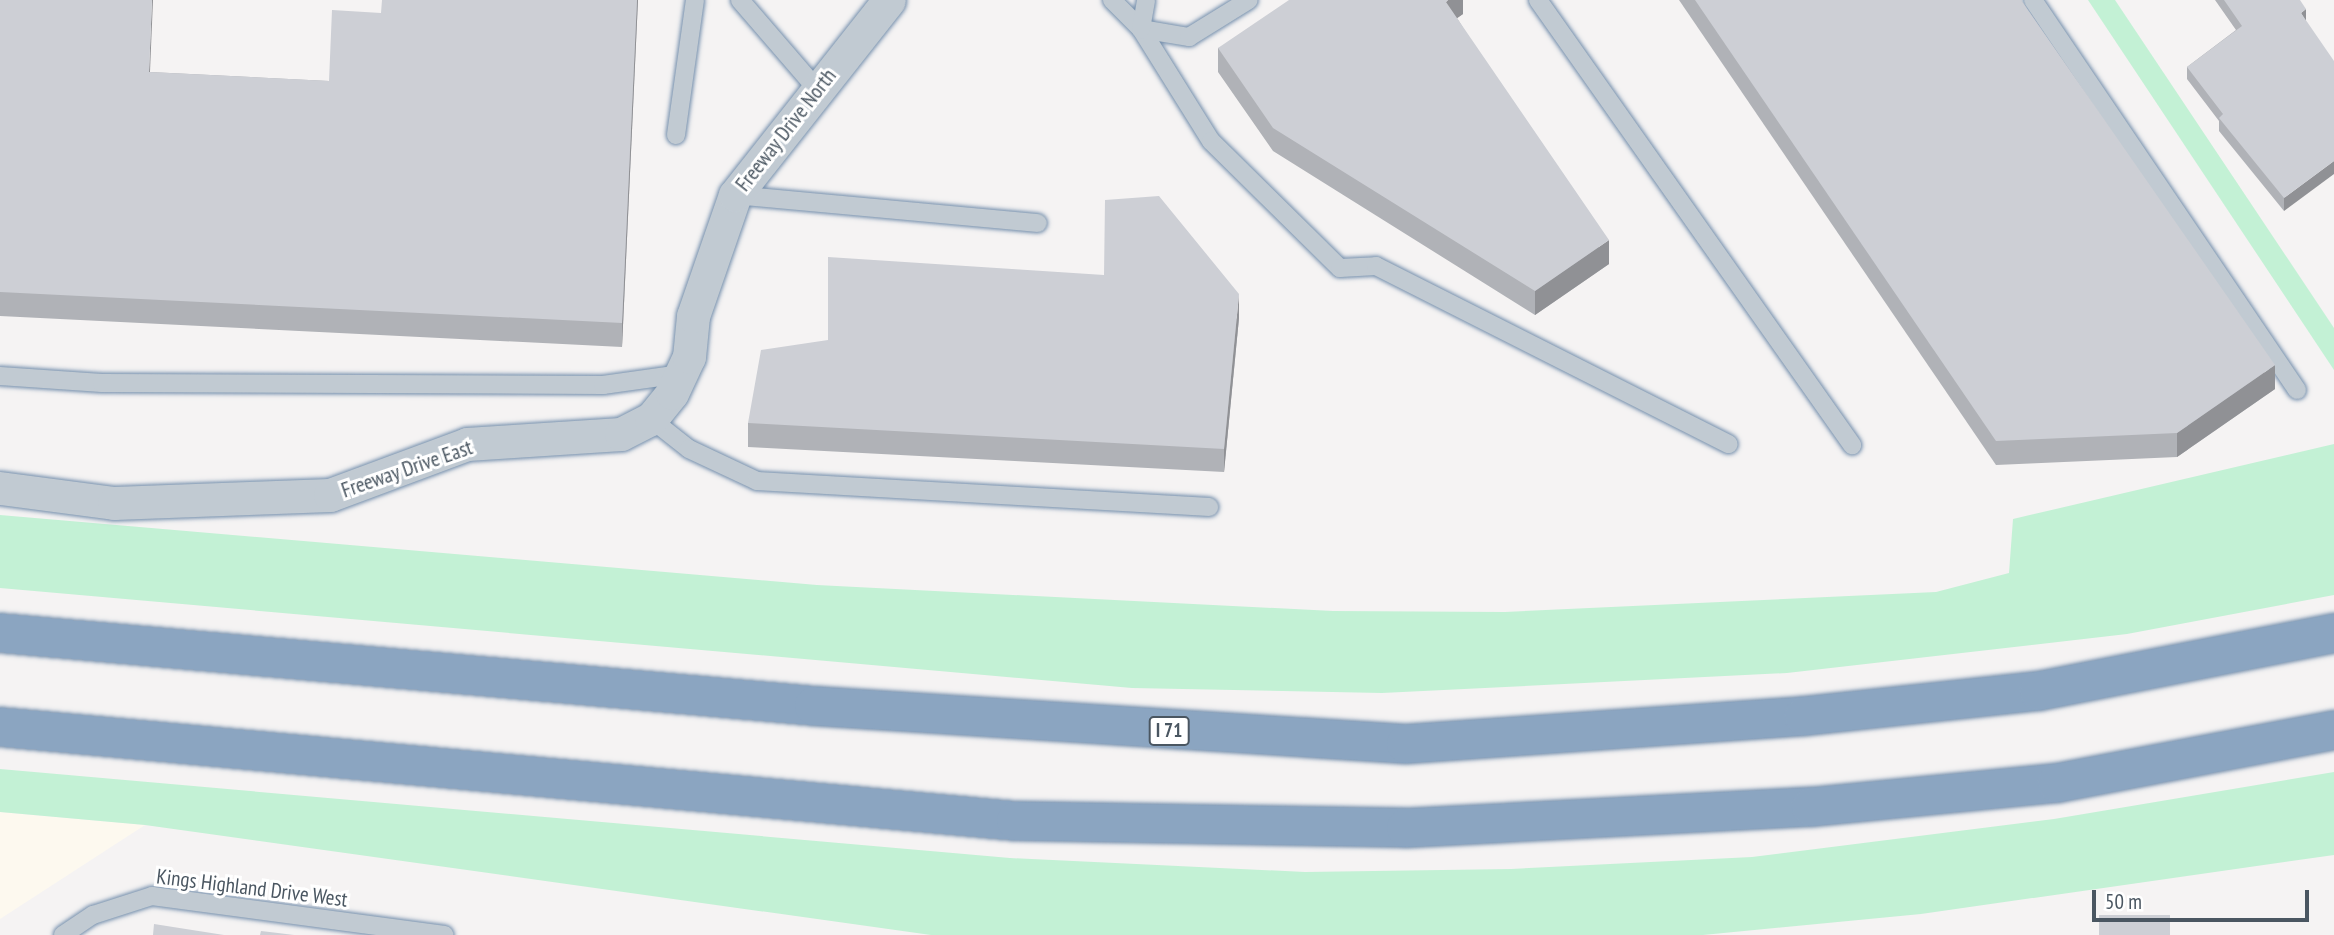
<!DOCTYPE html>
<style>
body{margin:0}
#map{position:relative;width:2334px;height:935px;overflow:hidden;background:#f5f3f3;font-family:"PT Sans Narrow",sans-serif}
div>[style]{position:absolute}
[style*='--x']{left:calc(var(--x)*1px);top:calc(var(--y)*1px);width:calc(var(--w)*1px);rotate:calc(var(--a)*1deg)}
.commercial>*{inset:0;background:#fdf9ef}
.green>*{inset:0;background:#c3f1d5}
.roads{filter:drop-shadow(0 0 2px #7690ad) drop-shadow(0 0 2px #7690ad)}
.lane>*{height:18px;margin:-9px;padding:0 9px;transform-origin:9px;border-radius:9px;background:#c1cad2}
.street>*{height:33px;margin:-16.5px;padding:0 16.5px;transform-origin:16.5px;border-radius:16.5px;background:#c1cad2}
.highway>*{height:38px;margin:-19px;padding:0 19px;transform-origin:19px;border-radius:19px;background:#8ba5c1}
.wall>*{inset:0;background:#b0b2b7}
.shaded-wall>*{inset:0;background:#909195}
.building>*{inset:0;background:#cdcfd5;transform-origin:0 0}
span{translate:-50% -50%;white-space:nowrap;text-align:center;line-height:1.15;-webkit-text-stroke:6px #fff;paint-order:stroke}
.shield-label span{padding:2px 5px;background:#fff;border:2px solid;border-radius:5px;-webkit-text-stroke-width:0}
.shield-label{font-size:19px;color:#4a5661;font-weight:700}
.street-label{font-size:21px;color:#4a5661}
.scale{position:absolute;left:2092px;top:890px;width:217px;height:32px;box-sizing:border-box;border:4px solid #4a5661;border-top:0;padding-left:9px;font-size:21px;line-height:24px;white-space:nowrap;color:#4a5661;-webkit-text-stroke:5px #fff;paint-order:stroke}
</style>
<div id="map">
<div class="commercial">
<i style="clip-path:polygon(0 812px,145px 825px,0 919px)"></i>
</div>
<div class="green">
<i style="clip-path:polygon(2088px 0,2115px 0,2334px 328px,2334px 370px)"></i>
<i style="clip-path:polygon(2334px 444px,2334px 595px,2127px 634px,1787px 673px,1382px 693px,1132px 688px,0 588px,0 515px,817px 585px,1333px 611px,1505px 612px,1936px 592px,2009px 573px,2013px 519px)"></i>
<i style="clip-path:polygon(0 769px,1010px 858px,1305px 872px,1511px 869px,1752px 857px,2054px 819px,2334px 772px,2334px 855px,1921px 914px,1703px 935px,931px 935px,145px 825px,0 812px)"></i>
</div>
<div class="roads">
<div class="lane">
<i style="--x:740;--y:0;--w:116;--a:49.2"></i>
<i style="--x:1112;--y:0;--w:41;--a:45"></i>
<i style="--x:1141;--y:29;--w:132;--a:58"></i>
<i style="--x:1211;--y:141;--w:181;--a:44.6"></i>
<i style="--x:1340;--y:268;--w:36;--a:-3"></i>
<i style="--x:1376;--y:266;--w:395;--a:26.8"></i>
<i style="--x:1538;--y:0;--w:545;--a:54.79"></i>
<i style="--x:2033;--y:0;--w:471;--a:55.9"></i>
<i style="--x:1141;--y:29;--w:49;--a:9.5"></i>
<i style="--x:1189;--y:37;--w:70;--a:-31.7"></i>
<i style="--x:1141;--y:29;--w:29;--a:-80"></i>
<i style="--x:676;--y:135;--w:136;--a:-82"></i>
<i style="--x:735;--y:195;--w:304;--a:5.3"></i>
<i style="--x:0;--y:376;--w:102;--a:3.9"></i>
<i style="--x:102;--y:383;--w:501;--a:0.23"></i>
<i style="--x:603;--y:385;--w:79;--a:-8"></i>
<i style="--x:651;--y:419;--w:48;--a:38.3"></i>
<i style="--x:689;--y:449;--w:75;--a:25.2"></i>
<i style="--x:757;--y:481;--w:453;--a:3.3"></i>
<i style="--x:63;--y:935;--w:36;--a:-34"></i>
<i style="--x:93;--y:915;--w:62;--a:-17.9"></i>
<i style="--x:152;--y:896;--w:295;--a:7.6"></i>
</div>
<div class="street">
<i style="--x:0;--y:488;--w:115;--a:7.5"></i>
<i style="--x:114;--y:503;--w:216;--a:-2.1"></i>
<i style="--x:330;--y:495;--w:146;--a:-20.4"></i>
<i style="--x:467;--y:444;--w:154;--a:-3.7"></i>
<i style="--x:621;--y:434;--w:34;--a:-27"></i>
<i style="--x:651;--y:419;--w:33;--a:-51"></i>
<i style="--x:672;--y:393;--w:40;--a:-65"></i>
<i style="--x:689;--y:357;--w:41;--a:-84.4"></i>
<i style="--x:693;--y:316;--w:128;--a:-70.9"></i>
<i style="--x:735;--y:195;--w:248;--a:-51.7"></i>
</div>
<div class="highway">
<i style="--x:0;--y:633;--w:817;--a:5.12"></i>
<i style="--x:814;--y:706;--w:593;--a:3.67"></i>
<i style="--x:1406;--y:744;--w:399;--a:-4"></i>
<i style="--x:1804;--y:716;--w:236;--a:-6.1"></i>
<i style="--x:2039;--y:691;--w:301;--a:-11.1"></i>
<i style="--x:0;--y:727;--w:1020;--a:5.29"></i>
<i style="--x:1016;--y:821;--w:390;--a:1"></i>
<i style="--x:1406;--y:828;--w:406;--a:-3"></i>
<i style="--x:1811;--y:807;--w:247;--a:-5.6"></i>
<i style="--x:2057;--y:783;--w:282;--a:-10.8"></i>
</div>
</div>
<div class="wall">
<i style="clip-path:polygon(0 0,150px 72px,329px 81px,381px 13px,638px 0,622px 347px,0 316px)"></i>
<i style="clip-path:polygon(1463px 0,1463px 14px,1457px 18px,1609px 264px,1535px 315px,1273px 151px,1218px 72px,1218px 48px)"></i>
<i style="clip-path:polygon(1679px 0,2021px 0,2275px 389px,2177px 457px,1996px 465px)"></i>
<i style="clip-path:polygon(2215px 0,2300px 0,2284px 211px,2219px 131px,2219px 121px,2187px 79px,2187px 67px,2236px 30px)"></i>
<i style="clip-path:polygon(1239px 318px,1224px 472px,748px 447px,748px 423px)"></i>
</div>
<div class="shaded-wall">
<i style="clip-path:polygon(152px 0,153px 0,149px 95px,149px 72px)"></i>
<i style="clip-path:polygon(637px 0,638px 0,622px 347px,622px 323px)"></i>
<i style="clip-path:polygon(1448px 0,1463px 0,1463px 14px,1446px 26px,1446px 2px)"></i>
<i style="clip-path:polygon(2306px 9px,2306px 22px,2301px 13px)"></i>
<i style="clip-path:polygon(2334px 161px,2334px 174px,2284px 211px,2284px 198px)"></i>
<i style="clip-path:polygon(1609px 240px,1609px 264px,1535px 315px,1535px 291px)"></i>
<i style="clip-path:polygon(1239px 294px,1239px 318px,1224px 472px,1224px 449px)"></i>
<i style="clip-path:polygon(2275px 365px,2275px 389px,2177px 457px,2177px 433px)"></i>
</div>
<div class="building">
<i style="clip-path:polygon(0 0,152px 0,149px 72px,329px 81px,332px 10px,381px 13px,382px 0,637px 0,622px 323px,0 292px)"></i>
<i style="clip-path:polygon(1289px 0,1448px 0,1446px 2px,1609px 240px,1535px 291px,1273px 128px,1218px 48px)"></i>
<i style="clip-path:polygon(1695px 0,2021px 0,2275px 365px,2177px 433px,1996px 441px)"></i>
<i style="clip-path:polygon(2224px 0,2300px 0,2306px 9px,2301px 13px,2334px 61px,2334px 161px,2284px 198px,2219px 118px,2223px 114px,2187px 67px,2242px 26px)"></i>
<i style="clip-path:polygon(1159px 196px,1239px 294px,1224px 449px,748px 423px,761px 350px,828px 340px,828px 257px,1104px 275px,1105px 200px)"></i>
<i style="left:2099px;top:915px;width:71px;height:20px"></i>
<i style="clip-path:polygon(154px 924px,224px 935px,153px 935px)"></i>
<i style="clip-path:polygon(261px 931px,278px 933px,294px 935px,260px 935px)"></i>
</div>
<div class="shield-label">
<span style="left:1169px;top:731px">I 71</span>
</div>
<div class="street-label">
<span style="left:786px;top:130px;rotate:-52deg">Freeway Drive North</span>
<span style="left:407px;top:469px;rotate:-19deg">Freeway Drive East</span>
<span style="left:252px;top:888px;rotate:7deg">Kings Highland Drive West</span>
</div>
<div class="scale">50 m</div>
</div>
